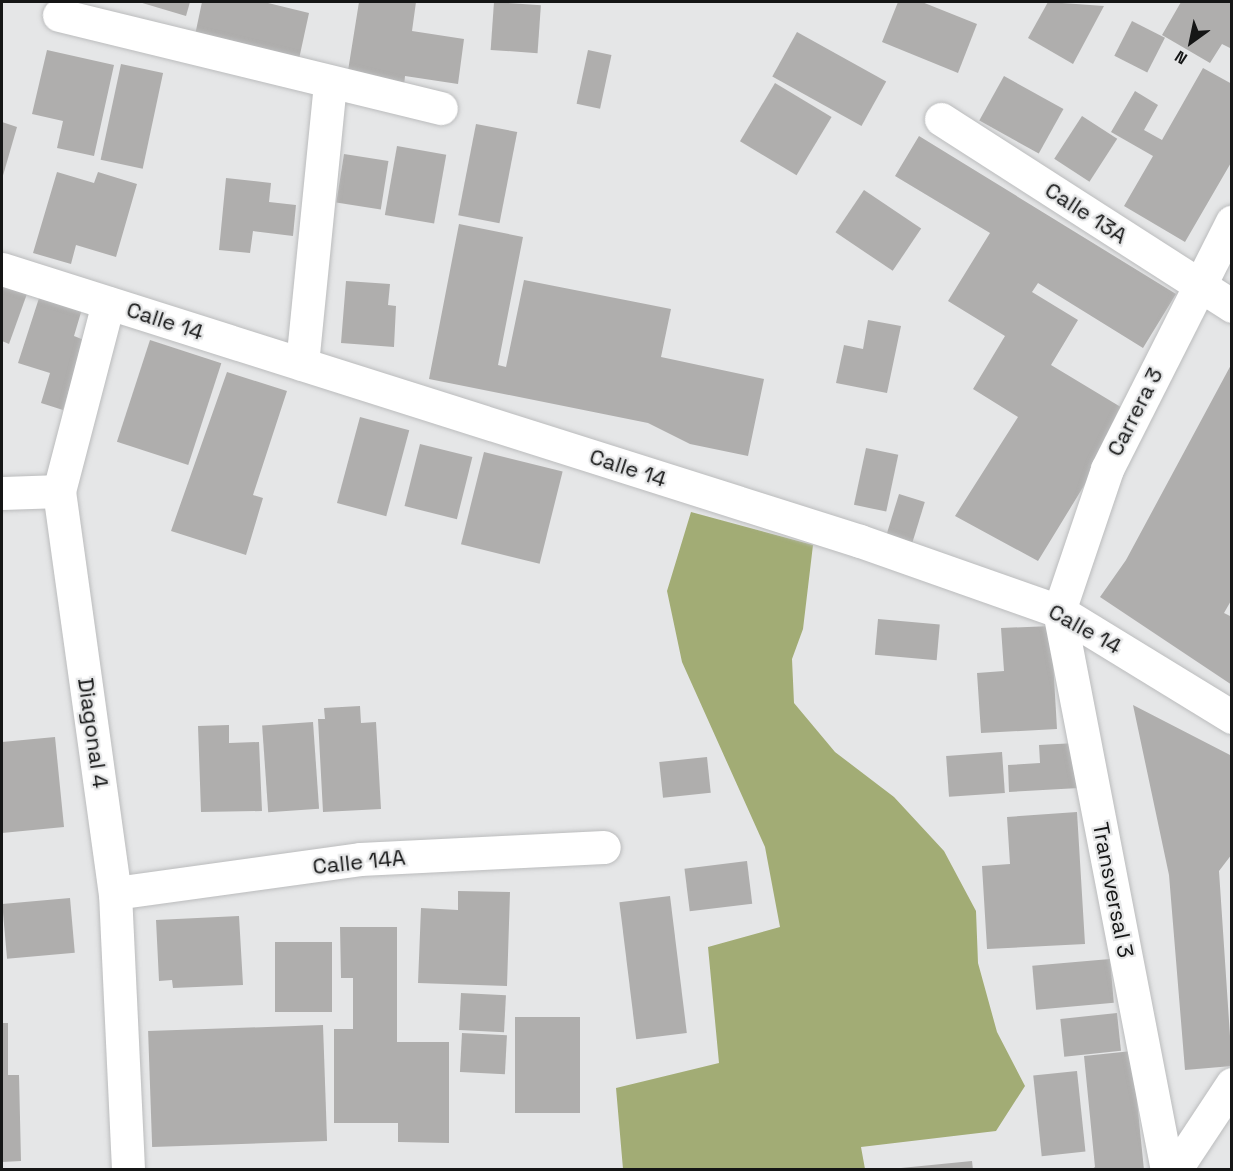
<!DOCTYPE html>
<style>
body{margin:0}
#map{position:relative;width:1233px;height:1171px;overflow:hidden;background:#e5e6e7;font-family:"Space Grotesk",sans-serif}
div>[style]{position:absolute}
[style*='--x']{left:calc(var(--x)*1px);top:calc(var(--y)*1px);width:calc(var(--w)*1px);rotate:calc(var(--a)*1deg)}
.forest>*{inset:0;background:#a2ac75}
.building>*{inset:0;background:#afaead;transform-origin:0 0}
.roads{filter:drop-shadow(0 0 2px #bbbcbd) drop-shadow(0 0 2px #bbbcbd)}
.street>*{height:33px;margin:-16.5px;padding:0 16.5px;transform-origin:16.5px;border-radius:16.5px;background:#fff}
span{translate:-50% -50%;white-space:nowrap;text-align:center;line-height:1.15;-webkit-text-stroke:4.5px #e5e6e7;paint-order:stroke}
.street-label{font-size:22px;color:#151616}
.frame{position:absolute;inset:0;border:3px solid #151616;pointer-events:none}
.north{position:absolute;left:1161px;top:12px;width:60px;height:60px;-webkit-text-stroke:4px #e5e6e7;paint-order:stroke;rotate:213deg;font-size:16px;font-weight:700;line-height:24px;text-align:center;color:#151616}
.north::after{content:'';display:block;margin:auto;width:21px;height:27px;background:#151616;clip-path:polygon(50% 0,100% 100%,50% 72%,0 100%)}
</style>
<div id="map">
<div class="forest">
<i style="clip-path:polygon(691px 512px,813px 545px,803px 629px,792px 659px,794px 703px,835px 752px,894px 797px,944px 851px,976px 911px,978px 963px,997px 1032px,1025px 1086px,996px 1131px,861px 1147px,865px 1169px,623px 1169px,616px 1088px,719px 1063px,708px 947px,780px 927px,765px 847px,682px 662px,667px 591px)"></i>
</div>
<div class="building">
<i style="clip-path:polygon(139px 2px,190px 2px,186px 16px)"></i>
<i style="clip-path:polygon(202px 2px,264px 2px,309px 13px,299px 59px,195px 35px)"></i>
<i style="clip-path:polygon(359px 2px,416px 2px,412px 31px,464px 39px,458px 84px,405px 76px,404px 86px,347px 77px)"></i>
<i style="left:494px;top:2px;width:47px;height:48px;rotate:4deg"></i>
<i style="clip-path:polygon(898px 2px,922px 2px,977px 24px,958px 73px,882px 42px)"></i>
<i style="clip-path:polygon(1048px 2px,1104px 6px,1073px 64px,1028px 38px)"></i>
<i style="clip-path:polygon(1181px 2px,1232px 2px,1232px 49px,1222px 44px,1210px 63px,1162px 35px)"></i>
<i style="left:1132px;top:21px;width:37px;height:39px;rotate:27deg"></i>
<i style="left:797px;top:32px;width:102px;height:51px;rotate:29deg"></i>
<i style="clip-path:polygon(47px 50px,114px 65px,94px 156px,57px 148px,63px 121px,32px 114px)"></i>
<i style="left:588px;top:50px;width:24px;height:55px;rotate:12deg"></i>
<i style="left:121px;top:64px;width:43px;height:98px;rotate:12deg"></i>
<i style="clip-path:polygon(1203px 68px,1232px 84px,1232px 161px,1185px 242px,1124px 206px,1153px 156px,1111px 132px,1135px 91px,1158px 105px,1144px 130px,1162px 140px)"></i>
<i style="left:1004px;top:76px;width:68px;height:51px;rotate:29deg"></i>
<i style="left:775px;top:83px;width:66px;height:68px;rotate:31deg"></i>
<i style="left:1082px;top:116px;width:42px;height:51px;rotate:33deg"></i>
<i style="clip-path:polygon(2px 122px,17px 127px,2px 179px)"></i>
<i style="left:476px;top:124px;width:42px;height:93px;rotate:11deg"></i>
<i style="clip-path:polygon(919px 136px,1176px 294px,1143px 348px,1038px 283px,1032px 292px,1078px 320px,1051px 365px,1129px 412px,1038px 561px,955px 516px,1018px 417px,973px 389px,1005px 336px,948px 301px,990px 233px,895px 176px)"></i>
<i style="left:397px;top:146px;width:50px;height:70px;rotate:10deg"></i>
<i style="left:344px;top:154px;width:45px;height:49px;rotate:9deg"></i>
<i style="clip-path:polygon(57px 172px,94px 183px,98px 172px,137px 184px,116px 257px,76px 245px,71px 264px,33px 253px)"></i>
<i style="clip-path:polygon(226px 178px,271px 183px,269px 202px,296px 205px,293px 236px,253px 231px,250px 253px,219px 250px)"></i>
<i style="left:864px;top:190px;width:69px;height:51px;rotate:34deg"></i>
<i style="clip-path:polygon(459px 224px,523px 237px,498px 365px,506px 367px,524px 280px,671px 309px,661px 357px,764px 379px,748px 456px,690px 444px,648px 423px,429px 379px)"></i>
<i style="clip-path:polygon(2px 281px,28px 291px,9px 344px,2px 341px)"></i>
<i style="clip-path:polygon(346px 281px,390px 284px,388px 305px,396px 306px,394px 347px,341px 343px)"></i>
<i style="clip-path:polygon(40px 295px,82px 309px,74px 336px,84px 340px,63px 410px,41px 403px,50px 373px,18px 363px)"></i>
<i style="clip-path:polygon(868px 320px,901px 326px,887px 393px,836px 383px,844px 345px,863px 349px)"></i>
<i style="left:150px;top:340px;width:75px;height:107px;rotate:18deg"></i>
<i style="clip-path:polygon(1232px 363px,1232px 599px,1224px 613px,1232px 617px,1232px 685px,1100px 597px,1126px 560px)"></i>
<i style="clip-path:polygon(227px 372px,287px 391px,253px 495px,263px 498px,246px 555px,171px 531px)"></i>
<i style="left:360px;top:417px;width:51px;height:89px;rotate:15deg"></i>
<i style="left:420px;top:444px;width:54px;height:64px;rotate:14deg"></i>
<i style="left:866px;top:448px;width:33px;height:58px;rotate:12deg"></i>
<i style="left:484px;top:452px;width:81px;height:95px;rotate:14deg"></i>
<i style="left:899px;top:494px;width:27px;height:43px;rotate:17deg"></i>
<i style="left:878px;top:619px;width:62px;height:36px;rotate:5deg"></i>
<i style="clip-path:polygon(1051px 626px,1057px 729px,981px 733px,977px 673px,1004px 671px,1001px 628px)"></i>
<i style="clip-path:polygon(1133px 705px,1232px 756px,1232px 854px,1219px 871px,1232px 1066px,1185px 1070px,1169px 875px)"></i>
<i style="clip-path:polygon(360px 706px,361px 723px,376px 722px,381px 809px,323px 812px,318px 719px,325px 719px,324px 708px)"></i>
<i style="left:313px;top:722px;width:87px;height:51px;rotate:86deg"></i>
<i style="clip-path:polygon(229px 725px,229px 743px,259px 742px,262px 811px,201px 812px,198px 726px)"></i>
<i style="clip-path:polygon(55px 737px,64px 827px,2px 833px,2px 742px)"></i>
<i style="clip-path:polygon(1076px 743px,1079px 788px,1009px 792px,1008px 765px,1040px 763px,1039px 745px)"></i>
<i style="left:1002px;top:752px;width:41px;height:56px;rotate:86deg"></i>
<i style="left:707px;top:757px;width:36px;height:48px;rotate:84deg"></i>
<i style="clip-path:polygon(1077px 812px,1085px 944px,987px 949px,982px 866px,1010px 864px,1007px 817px)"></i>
<i style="left:747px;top:861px;width:43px;height:63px;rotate:83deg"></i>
<i style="clip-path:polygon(458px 891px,510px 892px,507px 986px,418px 983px,421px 908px,458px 910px)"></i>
<i style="left:670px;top:896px;width:138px;height:51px;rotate:83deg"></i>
<i style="left:70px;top:898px;width:55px;height:68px;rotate:85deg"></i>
<i style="clip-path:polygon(239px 916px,243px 985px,173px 988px,172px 980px,159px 981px,156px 920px)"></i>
<i style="clip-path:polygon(340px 927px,397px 927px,397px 1042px,449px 1042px,449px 1143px,398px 1142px,398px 1123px,334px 1123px,334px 1029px,353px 1029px,353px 978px,341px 978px)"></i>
<i style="left:275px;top:942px;width:57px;height:70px"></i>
<i style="left:1110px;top:959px;width:44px;height:78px;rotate:85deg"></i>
<i style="left:461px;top:993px;width:45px;height:37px;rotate:3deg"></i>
<i style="left:1117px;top:1013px;width:38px;height:57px;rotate:84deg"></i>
<i style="left:515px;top:1017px;width:65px;height:96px"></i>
<i style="clip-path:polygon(2px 1023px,8px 1023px,8px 1075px,19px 1075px,21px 1161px,2px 1162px)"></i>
<i style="left:323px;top:1025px;width:116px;height:175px;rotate:88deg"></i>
<i style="left:462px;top:1033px;width:45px;height:39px;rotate:3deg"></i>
<i style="clip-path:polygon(1132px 1051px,1144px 1170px,1091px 1170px,1095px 1167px,1084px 1056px)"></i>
<i style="left:1077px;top:1071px;width:81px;height:44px;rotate:84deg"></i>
<i style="clip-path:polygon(972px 1161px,973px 1170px,901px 1170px,901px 1168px)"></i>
</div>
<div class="roads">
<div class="street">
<i style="--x:59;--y:15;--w:393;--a:13.7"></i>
<i style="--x:941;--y:119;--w:346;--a:32.7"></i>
<i style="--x:2;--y:269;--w:900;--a:17.59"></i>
<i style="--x:860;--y:541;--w:211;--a:19.4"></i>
<i style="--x:1059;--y:611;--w:203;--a:31.5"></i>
<i style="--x:108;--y:303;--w:194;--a:104.6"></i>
<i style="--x:59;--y:491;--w:406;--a:82.1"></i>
<i style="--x:115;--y:893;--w:277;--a:87.3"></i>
<i style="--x:302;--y:364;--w:282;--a:-84.3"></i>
<i style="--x:2;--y:493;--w:57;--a:-2"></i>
<i style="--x:115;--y:893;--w:247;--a:-7.9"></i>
<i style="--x:360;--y:859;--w:244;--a:-2.8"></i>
<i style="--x:1167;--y:1170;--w:569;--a:-100.93"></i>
<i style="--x:1059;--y:611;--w:150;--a:-71.3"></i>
<i style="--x:1107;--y:469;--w:277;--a:-63.2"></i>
<i style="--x:1175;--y:1170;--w:103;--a:-56.5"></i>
</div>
</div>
<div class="street-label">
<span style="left:1086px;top:213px;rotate:33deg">Calle 13A</span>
<span style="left:165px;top:321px;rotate:18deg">Calle 14</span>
<span style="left:1135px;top:412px;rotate:-63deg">Carrera 3</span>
<span style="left:628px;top:468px;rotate:18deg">Calle 14</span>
<span style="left:1085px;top:629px;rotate:29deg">Calle 14</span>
<span style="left:93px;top:733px;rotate:82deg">Diagonal 4</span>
<span style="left:359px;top:862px;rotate:-6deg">Calle 14A</span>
<span style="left:1113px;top:890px;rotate:79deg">Transversal 3</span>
</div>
<div class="frame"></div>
<div class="north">N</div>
</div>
